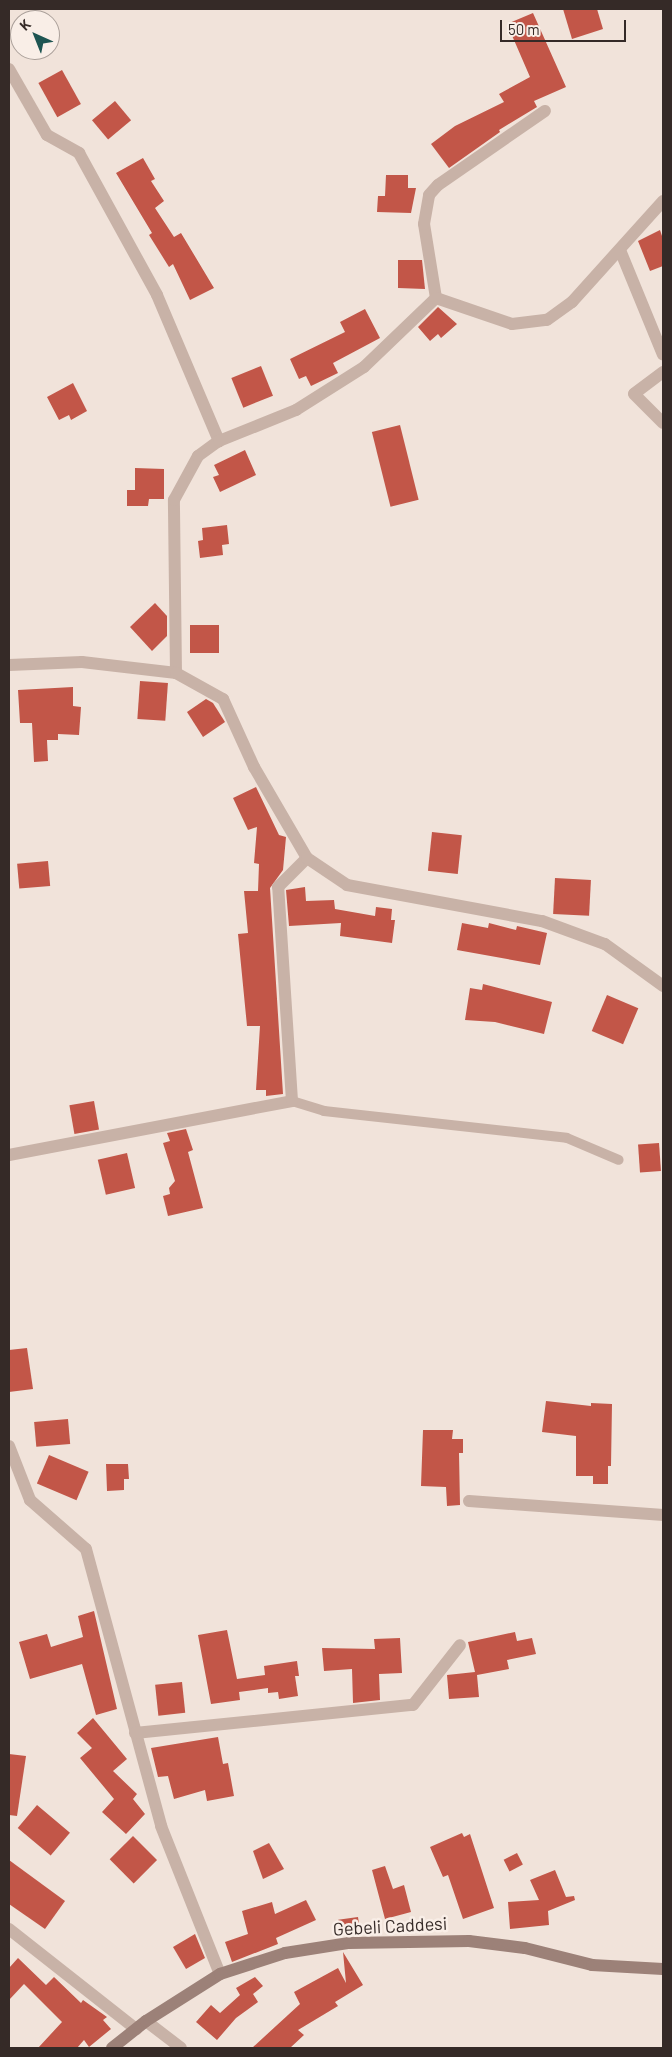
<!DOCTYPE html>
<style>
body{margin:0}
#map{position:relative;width:672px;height:2057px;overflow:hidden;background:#f1e3da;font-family:Barlow,sans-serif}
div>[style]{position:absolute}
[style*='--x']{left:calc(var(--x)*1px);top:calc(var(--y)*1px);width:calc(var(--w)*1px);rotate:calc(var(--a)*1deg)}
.building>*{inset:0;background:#c25648;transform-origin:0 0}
.service>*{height:10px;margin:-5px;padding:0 5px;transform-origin:5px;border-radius:5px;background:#c8b2a7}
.minor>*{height:12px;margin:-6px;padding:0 6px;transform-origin:6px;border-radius:6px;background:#c8b2a7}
.tertiary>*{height:12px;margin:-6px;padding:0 6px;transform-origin:6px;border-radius:6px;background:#c8b2a7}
.secondary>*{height:12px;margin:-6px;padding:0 6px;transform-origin:6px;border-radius:6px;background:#9c8178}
span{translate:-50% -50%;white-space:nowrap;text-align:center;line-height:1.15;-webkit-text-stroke:5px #f9eee7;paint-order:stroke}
.street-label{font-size:18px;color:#352a27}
.frame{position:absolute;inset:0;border:10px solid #352a27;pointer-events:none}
.north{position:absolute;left:10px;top:10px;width:50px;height:50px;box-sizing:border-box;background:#f9eee7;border:1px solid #aba09a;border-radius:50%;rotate:316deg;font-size:14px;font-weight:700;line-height:20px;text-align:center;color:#352a27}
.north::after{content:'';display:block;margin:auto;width:18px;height:22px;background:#1e5552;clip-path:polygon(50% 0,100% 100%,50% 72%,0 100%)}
.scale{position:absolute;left:500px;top:20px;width:126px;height:22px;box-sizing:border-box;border:2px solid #352a27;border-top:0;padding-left:6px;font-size:15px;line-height:18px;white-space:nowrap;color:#352a27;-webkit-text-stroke:4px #f9eee7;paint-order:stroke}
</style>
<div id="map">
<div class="building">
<i style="clip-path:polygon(563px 9px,597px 9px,603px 29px,572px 39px)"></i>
<i style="clip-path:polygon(533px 13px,566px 87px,534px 101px,537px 107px,499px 130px,500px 132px,449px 168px,431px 144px,455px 126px,504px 102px,499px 94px,530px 77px,507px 24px)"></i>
<i style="left:62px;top:70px;width:39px;height:27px;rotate:61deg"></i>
<i style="left:115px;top:101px;width:25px;height:30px;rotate:50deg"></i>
<i style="clip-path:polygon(143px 158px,155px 179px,151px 181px,164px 201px,155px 208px,174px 237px,181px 233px,214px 288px,190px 300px,173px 264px,169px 267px,149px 235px,152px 233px,116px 173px)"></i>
<i style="clip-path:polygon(386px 175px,408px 175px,408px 188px,416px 188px,411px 213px,377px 212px,378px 196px,385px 196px)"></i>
<i style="clip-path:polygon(660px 230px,663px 239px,663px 266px,650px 271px,638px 241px)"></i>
<i style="clip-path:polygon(398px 260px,422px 260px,425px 289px,398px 288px)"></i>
<i style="clip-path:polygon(438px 307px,457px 324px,441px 338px,438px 334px,430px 341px,418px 327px)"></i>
<i style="clip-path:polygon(365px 309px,380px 338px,333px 363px,338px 373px,311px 386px,306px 376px,299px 379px,290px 359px,345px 332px,340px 322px)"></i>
<i style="left:261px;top:366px;width:32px;height:32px;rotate:68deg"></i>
<i style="clip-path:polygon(73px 383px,87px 411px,71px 420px,69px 415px,59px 420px,47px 397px)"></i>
<i style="left:400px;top:425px;width:77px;height:29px;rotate:76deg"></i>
<i style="clip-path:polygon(245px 450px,256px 475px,220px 492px,213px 477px,219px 475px,214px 465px)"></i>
<i style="clip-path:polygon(135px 468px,164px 469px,164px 499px,149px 499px,148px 506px,127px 506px,127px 490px,135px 490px)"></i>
<i style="clip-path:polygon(227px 525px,229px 544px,222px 545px,223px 555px,200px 558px,198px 541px,203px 540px,202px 528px)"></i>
<i style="clip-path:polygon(155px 603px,167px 616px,167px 636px,152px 651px,130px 627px)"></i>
<i style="left:190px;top:625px;width:29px;height:28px"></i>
<i style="left:140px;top:681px;width:28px;height:38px;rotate:4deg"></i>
<i style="clip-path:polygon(73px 687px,73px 706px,81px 707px,79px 735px,58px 734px,58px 740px,47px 740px,48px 761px,34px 762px,32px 723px,20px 723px,18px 690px)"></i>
<i style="clip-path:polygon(206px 699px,213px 703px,225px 722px,203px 737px,187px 712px)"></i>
<i style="clip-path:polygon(256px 787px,279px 835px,286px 837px,283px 870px,270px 888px,283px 1094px,266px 1096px,266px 1090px,256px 1090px,260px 1026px,247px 1026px,238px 934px,248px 933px,244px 891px,258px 891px,259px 864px,254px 863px,257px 827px,248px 830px,233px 798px)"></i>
<i style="left:432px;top:832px;width:30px;height:39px;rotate:6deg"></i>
<i style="left:48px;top:861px;width:25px;height:31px;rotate:85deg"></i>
<i style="left:555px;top:878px;width:36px;height:36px;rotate:3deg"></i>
<i style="clip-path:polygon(305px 887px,306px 901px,334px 900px,335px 909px,375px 916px,376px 907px,392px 909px,391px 920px,395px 920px,392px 943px,340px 936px,341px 923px,289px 926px,286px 890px)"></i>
<i style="clip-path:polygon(462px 923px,488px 928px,489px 923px,516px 930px,517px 926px,547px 933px,540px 965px,457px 950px)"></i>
<i style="clip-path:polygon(483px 984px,552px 1002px,544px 1034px,495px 1022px,465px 1020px,470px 988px,482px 990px)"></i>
<i style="left:607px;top:995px;width:34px;height:39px;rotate:23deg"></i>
<i style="left:94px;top:1101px;width:29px;height:25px;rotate:80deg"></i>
<i style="clip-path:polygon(186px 1129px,193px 1150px,188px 1152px,203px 1208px,168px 1216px,163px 1196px,170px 1194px,169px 1188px,175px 1181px,163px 1143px,170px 1141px,167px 1133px)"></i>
<i style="left:659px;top:1143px;width:28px;height:21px;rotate:86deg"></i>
<i style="left:127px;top:1153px;width:36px;height:30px;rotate:77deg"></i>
<i style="clip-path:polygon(27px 1348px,33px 1389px,9px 1392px,9px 1350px)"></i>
<i style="clip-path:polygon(546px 1401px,591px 1406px,591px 1403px,612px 1404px,611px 1466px,608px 1466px,608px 1484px,593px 1484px,593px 1476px,576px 1476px,576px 1436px,542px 1432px)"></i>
<i style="left:68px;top:1419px;width:25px;height:34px;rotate:85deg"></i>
<i style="clip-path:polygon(423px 1430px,453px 1430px,452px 1439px,463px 1439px,463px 1453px,459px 1453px,460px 1505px,447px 1506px,446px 1487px,421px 1486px)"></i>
<i style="left:49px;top:1455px;width:43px;height:31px;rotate:23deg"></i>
<i style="clip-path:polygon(106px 1464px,128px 1464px,129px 1479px,124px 1479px,124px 1490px,107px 1491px)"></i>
<i style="clip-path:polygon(94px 1611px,117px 1709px,96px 1715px,82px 1664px,30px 1679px,19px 1642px,47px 1634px,51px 1647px,83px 1637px,78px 1616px)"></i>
<i style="clip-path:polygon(227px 1630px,237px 1679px,265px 1675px,264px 1666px,297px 1661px,299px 1676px,295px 1676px,298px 1696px,279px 1699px,278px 1692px,268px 1693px,268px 1688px,239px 1692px,240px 1700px,211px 1704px,198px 1635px)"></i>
<i style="clip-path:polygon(515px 1632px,517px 1641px,532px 1638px,536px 1654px,507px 1660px,509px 1669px,477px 1675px,479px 1697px,449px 1699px,447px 1675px,475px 1672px,468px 1642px)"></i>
<i style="clip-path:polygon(400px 1638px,402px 1673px,379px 1674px,380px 1700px,353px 1703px,352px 1669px,324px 1671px,322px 1648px,375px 1649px,374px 1639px)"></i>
<i style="left:182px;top:1682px;width:31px;height:27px;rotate:84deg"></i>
<i style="clip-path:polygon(93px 1718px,127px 1759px,113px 1771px,137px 1794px,133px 1799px,145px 1814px,126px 1834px,102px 1812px,114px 1799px,80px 1758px,92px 1748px,77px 1733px)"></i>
<i style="clip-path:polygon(218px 1737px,223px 1764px,228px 1763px,234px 1796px,207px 1801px,205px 1790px,174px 1799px,168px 1776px,158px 1777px,151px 1748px)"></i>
<i style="clip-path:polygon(9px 1754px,26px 1756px,17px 1816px,9px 1815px)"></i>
<i style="left:37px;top:1805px;width:43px;height:30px;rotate:40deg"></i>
<i style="clip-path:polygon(462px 1833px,464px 1837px,470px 1834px,494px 1908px,463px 1919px,448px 1875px,443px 1877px,430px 1847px)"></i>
<i style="left:133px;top:1836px;width:34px;height:33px;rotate:45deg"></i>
<i style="clip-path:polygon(269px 1843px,284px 1869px,263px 1879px,253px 1851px)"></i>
<i style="left:517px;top:1853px;width:13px;height:15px;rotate:63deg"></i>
<i style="clip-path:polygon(9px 1860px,65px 1901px,45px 1929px,9px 1904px)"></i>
<i style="clip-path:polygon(385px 1866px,393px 1889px,404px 1885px,411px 1912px,385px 1919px,372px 1870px)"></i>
<i style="clip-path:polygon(555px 1870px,566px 1897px,574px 1896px,575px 1900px,548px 1911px,549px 1925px,510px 1929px,508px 1902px,539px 1900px,530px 1880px)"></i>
<i style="clip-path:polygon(306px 1900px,316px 1920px,276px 1938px,278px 1944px,232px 1962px,225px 1942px,248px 1934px,242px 1911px,272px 1902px,275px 1914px)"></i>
<i style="left:358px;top:1917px;width:14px;height:20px;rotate:82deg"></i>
<i style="clip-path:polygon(195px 1934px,205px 1958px,186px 1969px,173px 1947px)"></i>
<i style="clip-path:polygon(343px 1952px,363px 1985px,335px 2002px,338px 2006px,298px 2030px,304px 2035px,290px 2048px,252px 2048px,300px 2004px,294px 1992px,338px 1968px,346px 1983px)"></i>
<i style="clip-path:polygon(18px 1958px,46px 1985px,54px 1977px,81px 2003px,83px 2000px,107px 2017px,103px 2020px,111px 2029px,89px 2047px,84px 2040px,77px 2048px,38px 2048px,62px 2022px,24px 1984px,9px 2000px,9px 1968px)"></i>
<i style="clip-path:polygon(255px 1977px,263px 1986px,253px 1994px,258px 2002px,236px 2018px,217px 2040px,196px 2022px,211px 2005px,220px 2013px,240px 1995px,236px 1988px)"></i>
</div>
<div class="service">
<i style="--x:292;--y:1101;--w:34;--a:17"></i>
<i style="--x:324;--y:1111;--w:244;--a:6.3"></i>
<i style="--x:567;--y:1138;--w:56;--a:22.9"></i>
</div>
<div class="minor">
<i style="--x:9;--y:69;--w:76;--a:60.1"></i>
<i style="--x:47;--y:135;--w:37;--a:29"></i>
<i style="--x:79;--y:153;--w:162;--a:61.2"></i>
<i style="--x:157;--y:295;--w:159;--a:67"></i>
<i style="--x:620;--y:250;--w:113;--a:67.7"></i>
<i style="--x:436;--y:298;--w:75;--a:-99.2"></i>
<i style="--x:424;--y:224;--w:29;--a:-80"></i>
<i style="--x:429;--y:195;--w:13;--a:-48"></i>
<i style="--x:438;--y:185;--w:130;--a:-34.7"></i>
<i style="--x:663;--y:372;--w:36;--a:143"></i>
<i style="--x:634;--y:394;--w:41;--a:45"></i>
<i style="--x:176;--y:673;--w:173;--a:-90.7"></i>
<i style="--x:174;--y:500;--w:50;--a:-61.4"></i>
<i style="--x:198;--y:456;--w:26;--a:-36"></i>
<i style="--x:219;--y:441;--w:83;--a:-21.9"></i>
<i style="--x:296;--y:410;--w:80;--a:-32.3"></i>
<i style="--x:364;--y:367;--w:100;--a:-43.8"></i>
<i style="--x:436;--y:298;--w:80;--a:18.9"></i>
<i style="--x:512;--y:324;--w:35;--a:-7"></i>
<i style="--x:547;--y:320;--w:31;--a:-36"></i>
<i style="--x:572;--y:302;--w:136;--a:-48"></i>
<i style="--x:9;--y:1155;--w:288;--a:-10.8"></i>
<i style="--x:292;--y:1101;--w:214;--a:-93.7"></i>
<i style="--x:278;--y:887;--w:41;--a:-45"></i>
<i style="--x:9;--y:1446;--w:58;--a:68.7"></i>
<i style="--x:30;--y:1500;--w:74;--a:41.2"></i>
<i style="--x:86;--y:1549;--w:287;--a:74.8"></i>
<i style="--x:161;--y:1826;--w:159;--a:68.3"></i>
<i style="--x:469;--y:1501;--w:195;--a:4.1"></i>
<i style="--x:135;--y:1733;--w:279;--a:-5.8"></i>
<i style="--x:413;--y:1705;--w:76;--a:-51.9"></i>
<i style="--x:9;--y:1929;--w:162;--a:38.2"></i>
<i style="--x:146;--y:2021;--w:44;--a:37.6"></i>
</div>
<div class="tertiary">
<i style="--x:9;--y:665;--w:73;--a:-2.4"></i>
<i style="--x:82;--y:662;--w:95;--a:6.7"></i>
<i style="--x:176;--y:673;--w:54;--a:29"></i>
<i style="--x:223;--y:699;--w:75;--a:65.5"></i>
<i style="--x:254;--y:767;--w:105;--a:59.8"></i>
<i style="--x:307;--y:858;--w:48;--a:34"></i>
<i style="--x:347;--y:885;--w:198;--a:10.5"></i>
<i style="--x:542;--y:921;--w:67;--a:20.1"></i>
<i style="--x:605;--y:944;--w:72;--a:35.9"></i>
</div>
<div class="secondary">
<i style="--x:112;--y:2048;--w:43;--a:-38.5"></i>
<i style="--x:146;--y:2021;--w:88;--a:-32.4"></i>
<i style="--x:220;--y:1974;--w:68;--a:-17.9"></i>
<i style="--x:285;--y:1953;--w:65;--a:-8.9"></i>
<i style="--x:349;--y:1943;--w:120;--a:-1"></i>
<i style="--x:469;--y:1941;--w:56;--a:7.1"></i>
<i style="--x:525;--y:1948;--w:69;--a:14.2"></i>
<i style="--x:592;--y:1965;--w:71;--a:3.2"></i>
</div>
<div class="street-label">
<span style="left:390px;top:1926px;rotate:-3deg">Gebeli Caddesi</span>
</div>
<div class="frame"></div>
<div class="north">K</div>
<div class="scale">50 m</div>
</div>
